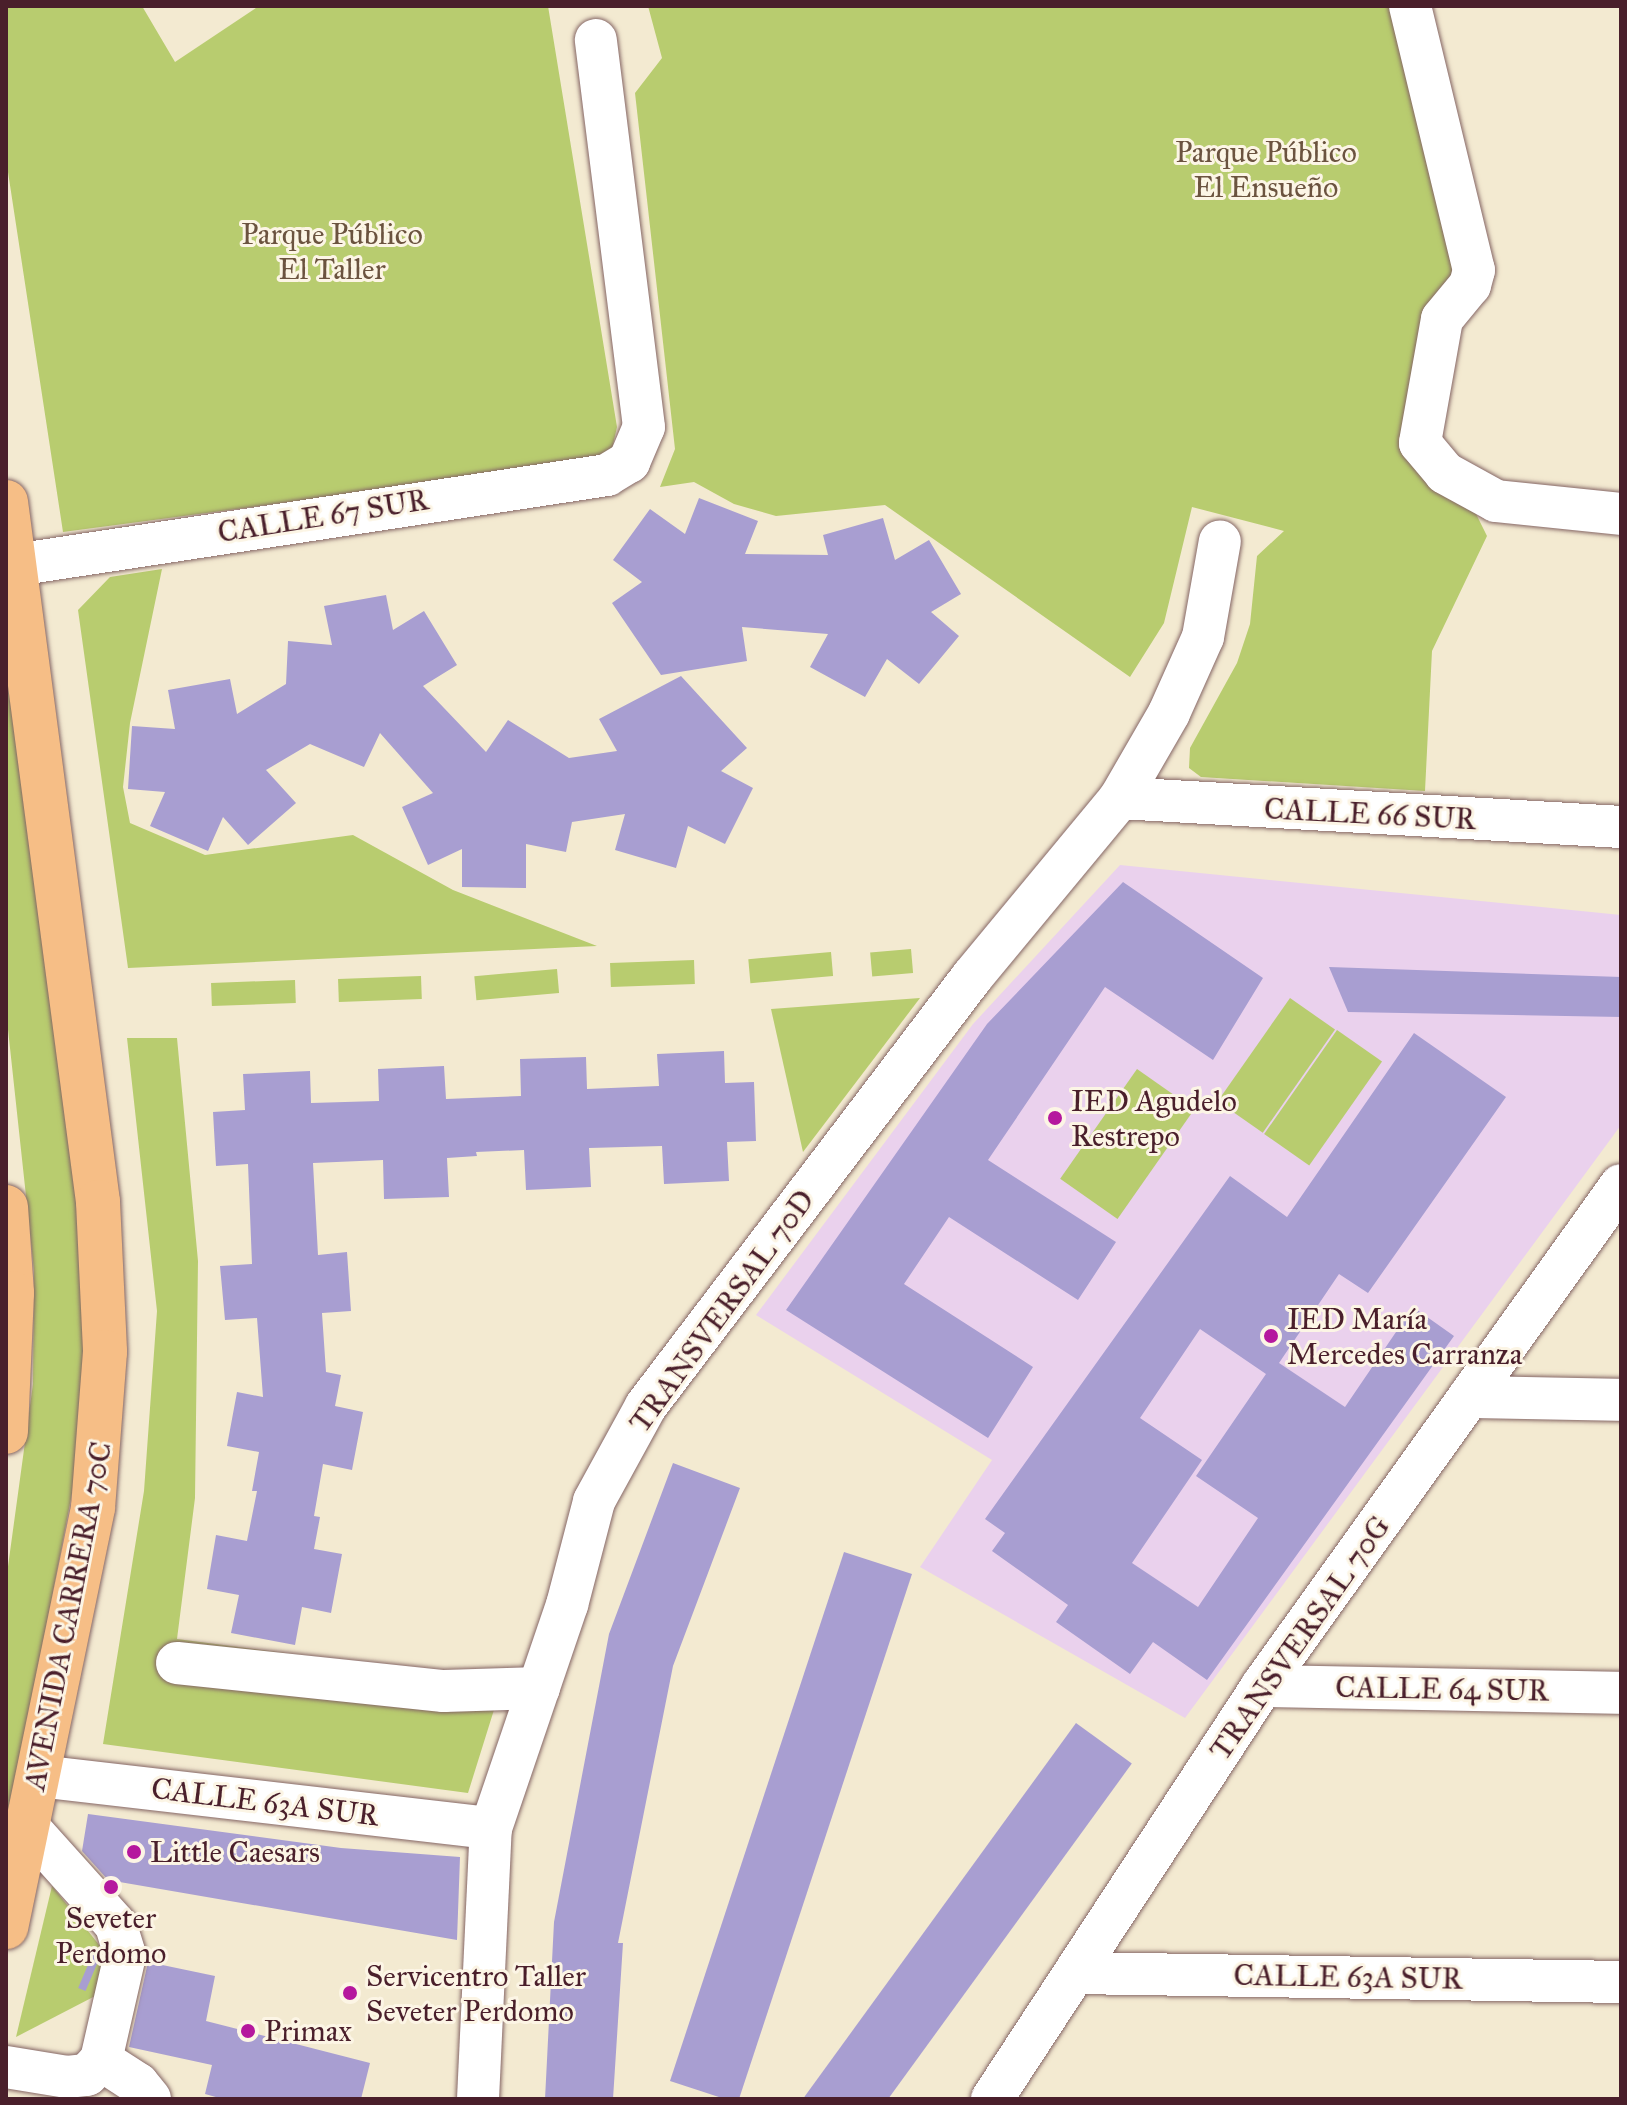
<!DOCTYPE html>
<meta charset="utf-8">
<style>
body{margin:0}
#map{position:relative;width:1627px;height:2105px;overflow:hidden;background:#f3ead1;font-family:"IM FELL Great Primer",serif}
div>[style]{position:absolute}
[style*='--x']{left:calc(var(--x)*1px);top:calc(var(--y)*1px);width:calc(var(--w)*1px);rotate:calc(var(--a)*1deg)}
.built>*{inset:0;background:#ead1ed}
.green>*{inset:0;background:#b8cc6f;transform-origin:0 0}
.building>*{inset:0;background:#a89ed1;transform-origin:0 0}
.roads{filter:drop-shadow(0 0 2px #856665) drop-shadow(0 0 2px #856665)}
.minor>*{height:42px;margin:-21px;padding:0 21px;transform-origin:21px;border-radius:21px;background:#fff}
.major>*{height:44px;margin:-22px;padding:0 22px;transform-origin:22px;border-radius:22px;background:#f6be86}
.dots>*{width:22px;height:22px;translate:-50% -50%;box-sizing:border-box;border:4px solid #fcf5e5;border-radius:50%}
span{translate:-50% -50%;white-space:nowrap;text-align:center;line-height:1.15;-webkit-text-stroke:6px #fcf5e5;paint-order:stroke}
.park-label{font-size:30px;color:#6b533f}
.street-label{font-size:30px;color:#4a1f2b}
.poi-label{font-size:30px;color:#4a1f2b}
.left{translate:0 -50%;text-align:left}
.frame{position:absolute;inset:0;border:8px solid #4a1f2b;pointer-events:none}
</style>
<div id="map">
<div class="built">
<i style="clip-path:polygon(1120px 865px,1621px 915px,1621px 1125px,1185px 1718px,920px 1567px,992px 1460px,756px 1315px,973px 1024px)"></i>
</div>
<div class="green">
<i style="clip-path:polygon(6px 6px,142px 6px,175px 62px,259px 6px,548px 6px,617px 427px,612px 449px,592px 462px,63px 532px,6px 159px)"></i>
<i style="clip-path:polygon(648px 6px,1395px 6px,1461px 272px,1416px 393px,1487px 536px,1432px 651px,1425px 791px,1201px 777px,1189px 768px,1190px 748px,1237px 663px,1250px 624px,1257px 556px,1284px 531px,1192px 507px,1164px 623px,1130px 677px,885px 505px,776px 516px,734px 504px,694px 482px,660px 487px,675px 449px,635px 93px,662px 58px)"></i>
<i style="clip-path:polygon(162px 569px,130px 723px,123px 787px,130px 823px,205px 855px,353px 835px,453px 890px,597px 946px,128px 968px,78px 610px,110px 577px)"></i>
<i style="clip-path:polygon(6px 665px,77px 1195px,86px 1345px,82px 1441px,6px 1836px,6px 1581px,33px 1384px,34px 1270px,6px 1011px)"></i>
<i style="left:911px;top:949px;width:24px;height:41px;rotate:85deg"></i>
<i style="left:831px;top:952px;width:24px;height:83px;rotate:85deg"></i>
<i style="left:694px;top:960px;width:24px;height:84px;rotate:88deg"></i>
<i style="left:557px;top:969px;width:24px;height:83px;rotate:85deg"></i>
<i style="left:421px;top:976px;width:23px;height:83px;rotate:88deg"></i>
<i style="left:295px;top:980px;width:23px;height:84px;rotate:88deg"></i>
<i style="clip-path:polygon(920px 998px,803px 1152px,771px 1009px)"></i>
<i style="left:1290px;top:998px;width:55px;height:126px;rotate:35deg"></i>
<i style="left:1337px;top:1030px;width:55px;height:127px;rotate:35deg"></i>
<i style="clip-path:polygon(127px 1038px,177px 1038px,198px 1261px,195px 1498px,177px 1639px,503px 1681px,468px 1793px,103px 1744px,144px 1491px,157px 1311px)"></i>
<i style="left:1137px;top:1069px;width:70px;height:134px;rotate:35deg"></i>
<i style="clip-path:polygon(52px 1886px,108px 1956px,99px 1994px,16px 2037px)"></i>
</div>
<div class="building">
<i style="clip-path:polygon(699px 498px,758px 521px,745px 554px,828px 555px,823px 535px,883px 518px,895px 560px,929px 540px,961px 594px,931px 612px,959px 636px,919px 684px,887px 659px,865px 697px,810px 667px,828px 634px,742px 627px,747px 661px,661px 675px,612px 603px,642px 582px,613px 560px,650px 509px,685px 534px)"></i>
<i style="clip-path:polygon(386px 595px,393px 630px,424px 611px,457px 665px,423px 686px,486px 752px,508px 720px,569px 758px,617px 751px,599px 719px,681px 676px,747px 748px,721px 771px,753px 788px,725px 844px,688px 826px,676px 868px,615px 850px,625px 814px,572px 822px,566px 852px,526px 844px,526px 888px,462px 887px,462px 849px,428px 865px,402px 807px,433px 793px,380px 733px,364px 767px,310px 744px,266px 770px,296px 803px,248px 845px,223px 817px,208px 851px,150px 826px,165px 792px,128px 789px,132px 726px,175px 729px,168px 690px,230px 679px,237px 714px,286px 684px,288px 641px,332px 645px,324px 606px)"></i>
<i style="clip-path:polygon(1123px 882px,1263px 978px,1213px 1060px,1105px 987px,988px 1160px,1116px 1242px,1078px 1300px,949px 1217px,904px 1284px,1033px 1367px,988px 1438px,786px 1310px,987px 1024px)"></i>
<i style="clip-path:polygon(1329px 967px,1621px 977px,1621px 1017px,1348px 1012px)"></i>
<i style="clip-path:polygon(evenodd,1414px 1033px,1506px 1097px,1368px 1293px,1339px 1274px,1279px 1363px,1345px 1407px,1413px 1307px,1454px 1336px,1207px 1680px,1153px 1642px,1130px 1674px,1056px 1622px,1068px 1605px,992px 1551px,1005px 1533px,985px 1519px,1230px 1176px,1287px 1217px,1414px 1033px,1200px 1329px,1266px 1374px,1196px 1476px,1258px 1518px,1198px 1607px,1132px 1563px,1202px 1460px,1140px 1418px,1200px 1329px)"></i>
<i style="clip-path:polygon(724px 1051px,725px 1083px,754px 1082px,756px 1141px,727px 1142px,729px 1181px,664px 1184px,662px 1146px,589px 1148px,591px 1187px,526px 1190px,524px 1150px,476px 1152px,477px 1156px,447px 1158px,449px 1197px,384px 1199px,383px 1160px,313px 1163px,318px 1255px,347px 1252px,351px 1311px,322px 1313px,326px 1372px,341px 1375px,335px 1406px,363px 1412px,352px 1470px,323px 1464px,314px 1516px,320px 1517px,314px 1549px,342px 1554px,331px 1613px,302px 1607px,295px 1645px,231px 1633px,239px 1595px,207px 1589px,216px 1535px,247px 1541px,257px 1491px,252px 1491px,259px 1452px,227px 1446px,237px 1392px,263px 1397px,257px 1318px,225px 1320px,220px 1266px,252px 1264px,248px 1164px,216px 1166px,213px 1112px,245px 1110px,243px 1074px,310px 1071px,311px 1103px,379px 1101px,378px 1069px,444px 1066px,446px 1099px,521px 1096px,520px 1059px,586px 1057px,587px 1089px,659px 1086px,657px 1054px)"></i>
<i style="clip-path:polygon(673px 1463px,740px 1488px,673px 1666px,618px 1943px,623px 1943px,613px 2099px,545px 2099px,554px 1922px,609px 1634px)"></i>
<i style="clip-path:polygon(844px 1552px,912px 1574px,739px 2099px,725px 2099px,670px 2081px)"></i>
<i style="left:1076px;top:1723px;width:69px;height:462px;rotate:36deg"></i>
<i style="clip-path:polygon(88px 1814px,341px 1848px,460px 1857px,457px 1940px,108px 1880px,82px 1851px)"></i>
<i style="left:93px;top:1953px;width:8px;height:38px;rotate:23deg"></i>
<i style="clip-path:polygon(148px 1962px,215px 1976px,206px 2021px,370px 2063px,361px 2099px,223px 2099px,205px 2094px,212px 2065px,129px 2047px)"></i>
</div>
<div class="roads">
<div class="minor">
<i style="--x:1410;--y:6;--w:272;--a:76.4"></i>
<i style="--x:1474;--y:270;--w:16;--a:105"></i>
<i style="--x:1470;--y:285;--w:44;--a:129.5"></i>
<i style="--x:1442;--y:319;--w:126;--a:100.1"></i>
<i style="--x:1420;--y:443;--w:39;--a:50"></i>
<i style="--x:1445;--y:473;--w:58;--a:28.8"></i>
<i style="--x:1496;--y:501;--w:126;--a:5.9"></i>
<i style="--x:15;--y:565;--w:599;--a:-8.64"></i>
<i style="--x:607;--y:475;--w:26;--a:-31"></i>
<i style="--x:629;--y:462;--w:38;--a:-67"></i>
<i style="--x:644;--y:427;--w:390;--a:-97.1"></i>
<i style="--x:1120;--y:798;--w:502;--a:3.31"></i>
<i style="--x:1469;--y:1397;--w:152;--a:1.1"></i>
<i style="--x:177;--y:1663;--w:268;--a:6"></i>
<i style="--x:444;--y:1691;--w:95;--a:-1.8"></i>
<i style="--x:1262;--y:1686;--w:359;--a:1.1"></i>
<i style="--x:39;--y:1776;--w:455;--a:6.6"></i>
<i style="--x:1075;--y:1973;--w:546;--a:0.94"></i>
<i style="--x:101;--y:2060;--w:44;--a:33"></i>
<i style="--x:138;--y:2084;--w:19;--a:51"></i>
<i style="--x:6;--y:2067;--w:62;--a:9.3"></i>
<i style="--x:67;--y:2077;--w:20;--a:-6"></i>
<i style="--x:87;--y:2075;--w:21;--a:-47"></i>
<i style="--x:101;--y:2060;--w:108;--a:-77.1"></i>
<i style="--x:125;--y:1955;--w:31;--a:-107"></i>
<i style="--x:116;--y:1925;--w:132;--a:-131.9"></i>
<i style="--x:478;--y:2099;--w:271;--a:-87.3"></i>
<i style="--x:491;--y:1828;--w:236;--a:-71.2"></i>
<i style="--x:567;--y:1605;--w:107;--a:-75.4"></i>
<i style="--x:594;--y:1501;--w:108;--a:-61.3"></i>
<i style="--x:646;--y:1406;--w:539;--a:-52.77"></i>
<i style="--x:972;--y:977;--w:232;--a:-50.4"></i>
<i style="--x:1120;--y:798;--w:98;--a:-60"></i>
<i style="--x:1169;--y:713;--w:83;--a:-65.9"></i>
<i style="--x:1203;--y:637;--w:97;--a:-80"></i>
<i style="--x:992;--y:2099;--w:493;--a:-56.8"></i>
<i style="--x:1262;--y:1686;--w:616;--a:-54.38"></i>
</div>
<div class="major">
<i style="--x:6;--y:502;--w:706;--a:82.51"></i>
<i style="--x:98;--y:1202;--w:150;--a:87.3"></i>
<i style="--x:105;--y:1352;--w:156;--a:94.4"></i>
<i style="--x:93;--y:1508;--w:428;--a:101.7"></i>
<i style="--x:6;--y:1207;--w:86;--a:86"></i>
<i style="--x:12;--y:1293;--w:139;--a:92.5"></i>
</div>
</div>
<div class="dots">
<i style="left:1055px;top:1118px;background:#b5179e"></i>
<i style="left:1271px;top:1336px;background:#b5179e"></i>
<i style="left:134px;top:1852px;background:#b5179e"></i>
<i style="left:111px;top:1887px;background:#b5179e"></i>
<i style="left:350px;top:1993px;background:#b5179e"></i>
<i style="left:248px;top:2031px;background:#b5179e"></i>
</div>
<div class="park-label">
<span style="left:1266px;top:169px">Parque Público<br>El Ensueño</span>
<span style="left:332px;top:251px">Parque Público<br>El Taller</span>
</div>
<div class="street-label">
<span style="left:323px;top:516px;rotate:-9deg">CALLE 67 SUR</span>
<span style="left:1370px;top:814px;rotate:3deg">CALLE 66 SUR</span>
<span style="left:722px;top:1311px;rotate:-54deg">TRANSVERSAL 70D</span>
<span style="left:68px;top:1616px;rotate:-79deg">AVENIDA CARRERA 70C</span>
<span style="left:1300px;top:1638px;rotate:-55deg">TRANSVERSAL 70G</span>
<span style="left:1442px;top:1689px;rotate:1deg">CALLE 64 SUR</span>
<span style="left:265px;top:1802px;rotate:7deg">CALLE 63A SUR</span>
<span style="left:1348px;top:1977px;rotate:1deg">CALLE 63A SUR</span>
</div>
<div class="poi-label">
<span class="left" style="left:1071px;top:1118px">IED Agudelo<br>Restrepo</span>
<span class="left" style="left:1287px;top:1336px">IED María<br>Mercedes Carranza</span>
<span class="left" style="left:150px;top:1852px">Little Caesars</span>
<span style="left:111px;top:1935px">Seveter<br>Perdomo</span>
<span class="left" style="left:366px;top:1993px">Servicentro Taller<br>Seveter Perdomo</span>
<span class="left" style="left:264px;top:2031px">Primax</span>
</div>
<div class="frame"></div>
</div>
